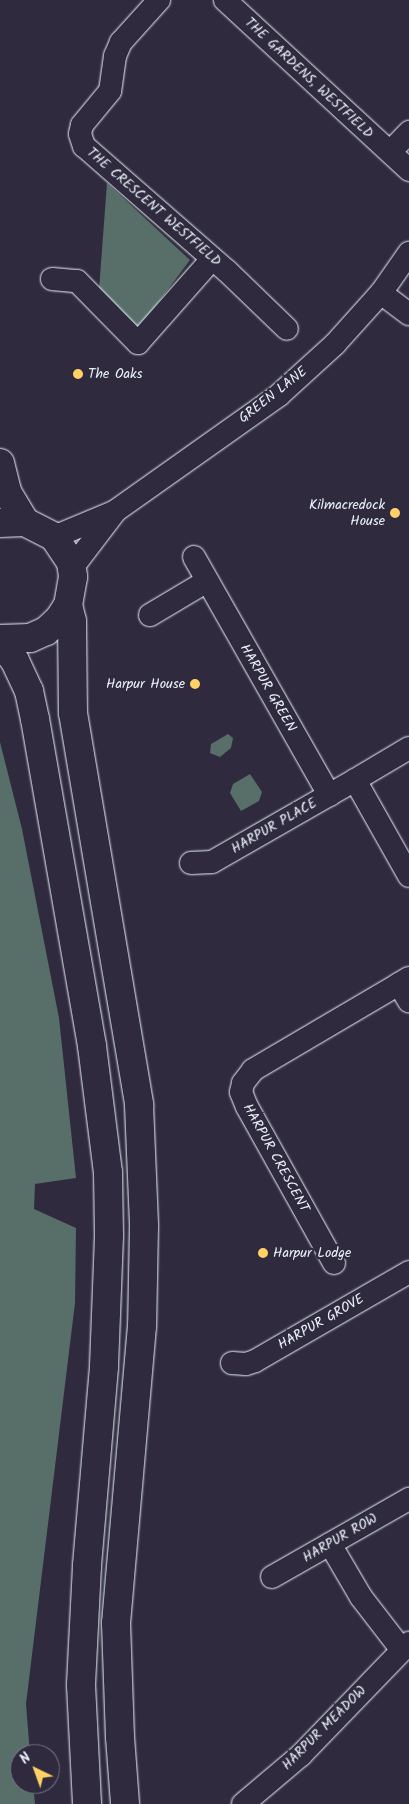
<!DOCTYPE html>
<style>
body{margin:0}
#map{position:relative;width:409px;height:1804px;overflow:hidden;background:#2f2a3d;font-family:Kalam,sans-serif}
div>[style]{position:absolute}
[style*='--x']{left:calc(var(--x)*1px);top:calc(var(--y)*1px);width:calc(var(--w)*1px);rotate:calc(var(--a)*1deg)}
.green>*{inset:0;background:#576e69}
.roads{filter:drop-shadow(0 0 1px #e8f1f8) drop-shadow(0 0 1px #e8f1f8)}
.minor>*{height:22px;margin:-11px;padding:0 11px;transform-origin:11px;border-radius:11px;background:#2f2a3d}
.major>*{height:28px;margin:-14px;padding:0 14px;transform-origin:14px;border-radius:14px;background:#2f2a3d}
.dots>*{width:14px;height:14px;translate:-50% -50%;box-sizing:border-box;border:2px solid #2f2a3d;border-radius:50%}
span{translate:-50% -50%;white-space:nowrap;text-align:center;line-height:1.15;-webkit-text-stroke:4.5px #2f2a3d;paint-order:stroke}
.street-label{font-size:14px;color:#e8f1f8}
.poi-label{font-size:14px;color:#e8f1f8}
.left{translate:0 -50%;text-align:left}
.right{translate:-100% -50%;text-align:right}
.north{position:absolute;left:10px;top:1744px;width:50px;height:50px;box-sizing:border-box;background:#2f2a3d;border:1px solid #797a88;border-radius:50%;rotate:318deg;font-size:14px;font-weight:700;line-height:20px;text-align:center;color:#e8f1f8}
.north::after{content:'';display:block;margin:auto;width:18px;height:22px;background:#ffd166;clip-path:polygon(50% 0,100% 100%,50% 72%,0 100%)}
</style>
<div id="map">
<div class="green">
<i style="clip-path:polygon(107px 183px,190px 260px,139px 328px,99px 290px)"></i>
<i style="clip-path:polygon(228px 734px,233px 738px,231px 748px,220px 757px,210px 753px,211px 744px)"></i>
<i style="clip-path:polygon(0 742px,22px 829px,59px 1018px,76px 1178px,35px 1184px,34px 1209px,76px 1228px,75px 1303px,26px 1704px,30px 1754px,20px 1754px,20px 1784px,33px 1784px,35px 1804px,0 1804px)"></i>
<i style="clip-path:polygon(250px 774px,262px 792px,259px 801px,241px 811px,230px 793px,233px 784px)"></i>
</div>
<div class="roads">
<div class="minor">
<i style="--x:159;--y:0;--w:57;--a:132.1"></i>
<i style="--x:121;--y:42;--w:15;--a:113"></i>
<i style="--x:115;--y:56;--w:35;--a:98"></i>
<i style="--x:110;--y:91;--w:44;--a:129.5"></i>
<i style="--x:82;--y:125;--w:9;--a:103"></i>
<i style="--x:80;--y:134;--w:13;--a:72"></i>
<i style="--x:84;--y:146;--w:190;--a:41.2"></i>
<i style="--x:227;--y:271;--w:83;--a:44"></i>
<i style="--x:225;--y:0;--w:251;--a:42.7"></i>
<i style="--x:390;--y:152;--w:28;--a:-46"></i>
<i style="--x:52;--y:279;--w:25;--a:5"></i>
<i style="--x:77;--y:281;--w:87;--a:45.5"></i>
<i style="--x:138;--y:343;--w:112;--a:-48.6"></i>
<i style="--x:381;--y:293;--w:35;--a:37"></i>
<i style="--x:54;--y:537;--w:65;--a:-22.6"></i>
<i style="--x:114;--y:512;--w:202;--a:-35.3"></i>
<i style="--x:279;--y:395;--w:76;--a:-42.3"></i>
<i style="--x:335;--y:344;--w:69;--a:-48"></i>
<i style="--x:381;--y:293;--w:49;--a:-55"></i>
<i style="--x:194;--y:557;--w:274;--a:60.4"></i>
<i style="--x:72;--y:568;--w:69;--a:-52.6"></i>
<i style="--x:150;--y:615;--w:66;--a:-30.8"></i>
<i style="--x:409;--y:748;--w:63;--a:149.3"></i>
<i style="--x:355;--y:780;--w:110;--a:60.6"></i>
<i style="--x:191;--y:863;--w:21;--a:-3"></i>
<i style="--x:212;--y:862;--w:165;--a:-29.8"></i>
<i style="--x:409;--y:978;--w:12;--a:149"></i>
<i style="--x:399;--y:984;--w:20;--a:60"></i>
<i style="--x:334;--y:1263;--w:179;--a:-119.1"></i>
<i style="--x:247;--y:1107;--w:16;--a:-112"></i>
<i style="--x:241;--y:1092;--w:9;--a:-77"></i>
<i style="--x:243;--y:1083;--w:16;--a:-52"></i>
<i style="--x:253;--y:1070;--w:169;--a:-30.5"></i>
<i style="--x:232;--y:1363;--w:14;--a:4"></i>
<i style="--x:246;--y:1364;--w:9;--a:-18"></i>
<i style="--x:255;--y:1361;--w:178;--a:-30"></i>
<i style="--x:330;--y:1544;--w:61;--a:59.7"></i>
<i style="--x:361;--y:1597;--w:66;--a:52.4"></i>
<i style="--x:272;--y:1577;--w:158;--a:-29.7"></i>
<i style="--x:243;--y:1804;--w:76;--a:-40.2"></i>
<i style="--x:301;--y:1755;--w:156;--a:-46"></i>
</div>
<div class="major">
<i style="--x:0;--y:463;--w:30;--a:76"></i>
<i style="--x:7;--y:492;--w:35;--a:59"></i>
<i style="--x:0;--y:523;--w:25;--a:-2"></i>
<i style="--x:25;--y:522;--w:33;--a:27"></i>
<i style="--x:54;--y:537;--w:30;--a:56"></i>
<i style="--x:71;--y:562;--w:15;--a:82"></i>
<i style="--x:73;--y:577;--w:28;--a:100"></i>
<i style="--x:68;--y:605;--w:17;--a:123"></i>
<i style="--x:59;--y:619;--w:18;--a:137"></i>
<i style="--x:46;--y:631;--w:17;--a:156"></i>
<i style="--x:30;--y:638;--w:30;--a:178"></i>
<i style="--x:68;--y:605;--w:16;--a:76"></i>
<i style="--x:72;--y:621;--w:92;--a:89.4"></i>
<i style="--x:73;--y:713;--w:398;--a:80.4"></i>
<i style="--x:139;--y:1105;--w:121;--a:87.6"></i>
<i style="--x:144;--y:1226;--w:100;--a:91.1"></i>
<i style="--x:142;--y:1326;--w:298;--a:95"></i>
<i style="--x:116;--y:1623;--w:114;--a:88"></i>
<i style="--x:120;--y:1737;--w:67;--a:85.7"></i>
<i style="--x:0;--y:643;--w:23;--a:50"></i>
<i style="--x:15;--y:661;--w:33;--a:65"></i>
<i style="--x:29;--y:691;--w:29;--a:78"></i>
<i style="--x:35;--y:719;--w:332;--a:80.1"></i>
<i style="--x:92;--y:1046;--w:127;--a:82.8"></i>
<i style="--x:108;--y:1172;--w:64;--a:89.1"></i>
<i style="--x:109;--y:1236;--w:131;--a:92.2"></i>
<i style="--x:104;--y:1367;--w:200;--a:94.9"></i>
<i style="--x:87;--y:1566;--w:119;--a:92.9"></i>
<i style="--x:81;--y:1685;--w:119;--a:87.1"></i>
</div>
</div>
<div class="dots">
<i style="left:78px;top:374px;background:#ffd166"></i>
<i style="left:395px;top:513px;background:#ffd166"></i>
<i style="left:195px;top:684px;background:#ffd166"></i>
<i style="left:263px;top:1253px;background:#ffd166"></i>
</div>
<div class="street-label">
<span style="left:309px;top:78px;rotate:43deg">THE GARDENS, WESTFIELD</span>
<span style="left:154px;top:207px;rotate:41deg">THE CRESCENT WESTFIELD</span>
<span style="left:273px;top:395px;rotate:-38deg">GREEN LANE</span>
<span style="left:268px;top:688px;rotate:60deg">HARPUR GREEN</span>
<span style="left:274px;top:826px;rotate:-30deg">HARPUR PLACE</span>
<span style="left:276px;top:1158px;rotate:61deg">HARPUR CRESCENT</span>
<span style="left:321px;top:1322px;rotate:-30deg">HARPUR GROVE</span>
<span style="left:340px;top:1538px;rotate:-30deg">HARPUR ROW</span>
<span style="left:324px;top:1728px;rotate:-45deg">HARPUR MEADOW</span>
</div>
<div class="poi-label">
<span class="left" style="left:88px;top:374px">The Oaks</span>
<span class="right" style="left:385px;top:513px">Kilmacredock<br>House</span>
<span class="right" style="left:185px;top:684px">Harpur House</span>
<span class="left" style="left:273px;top:1253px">Harpur Lodge</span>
</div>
<div class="north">N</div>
</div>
